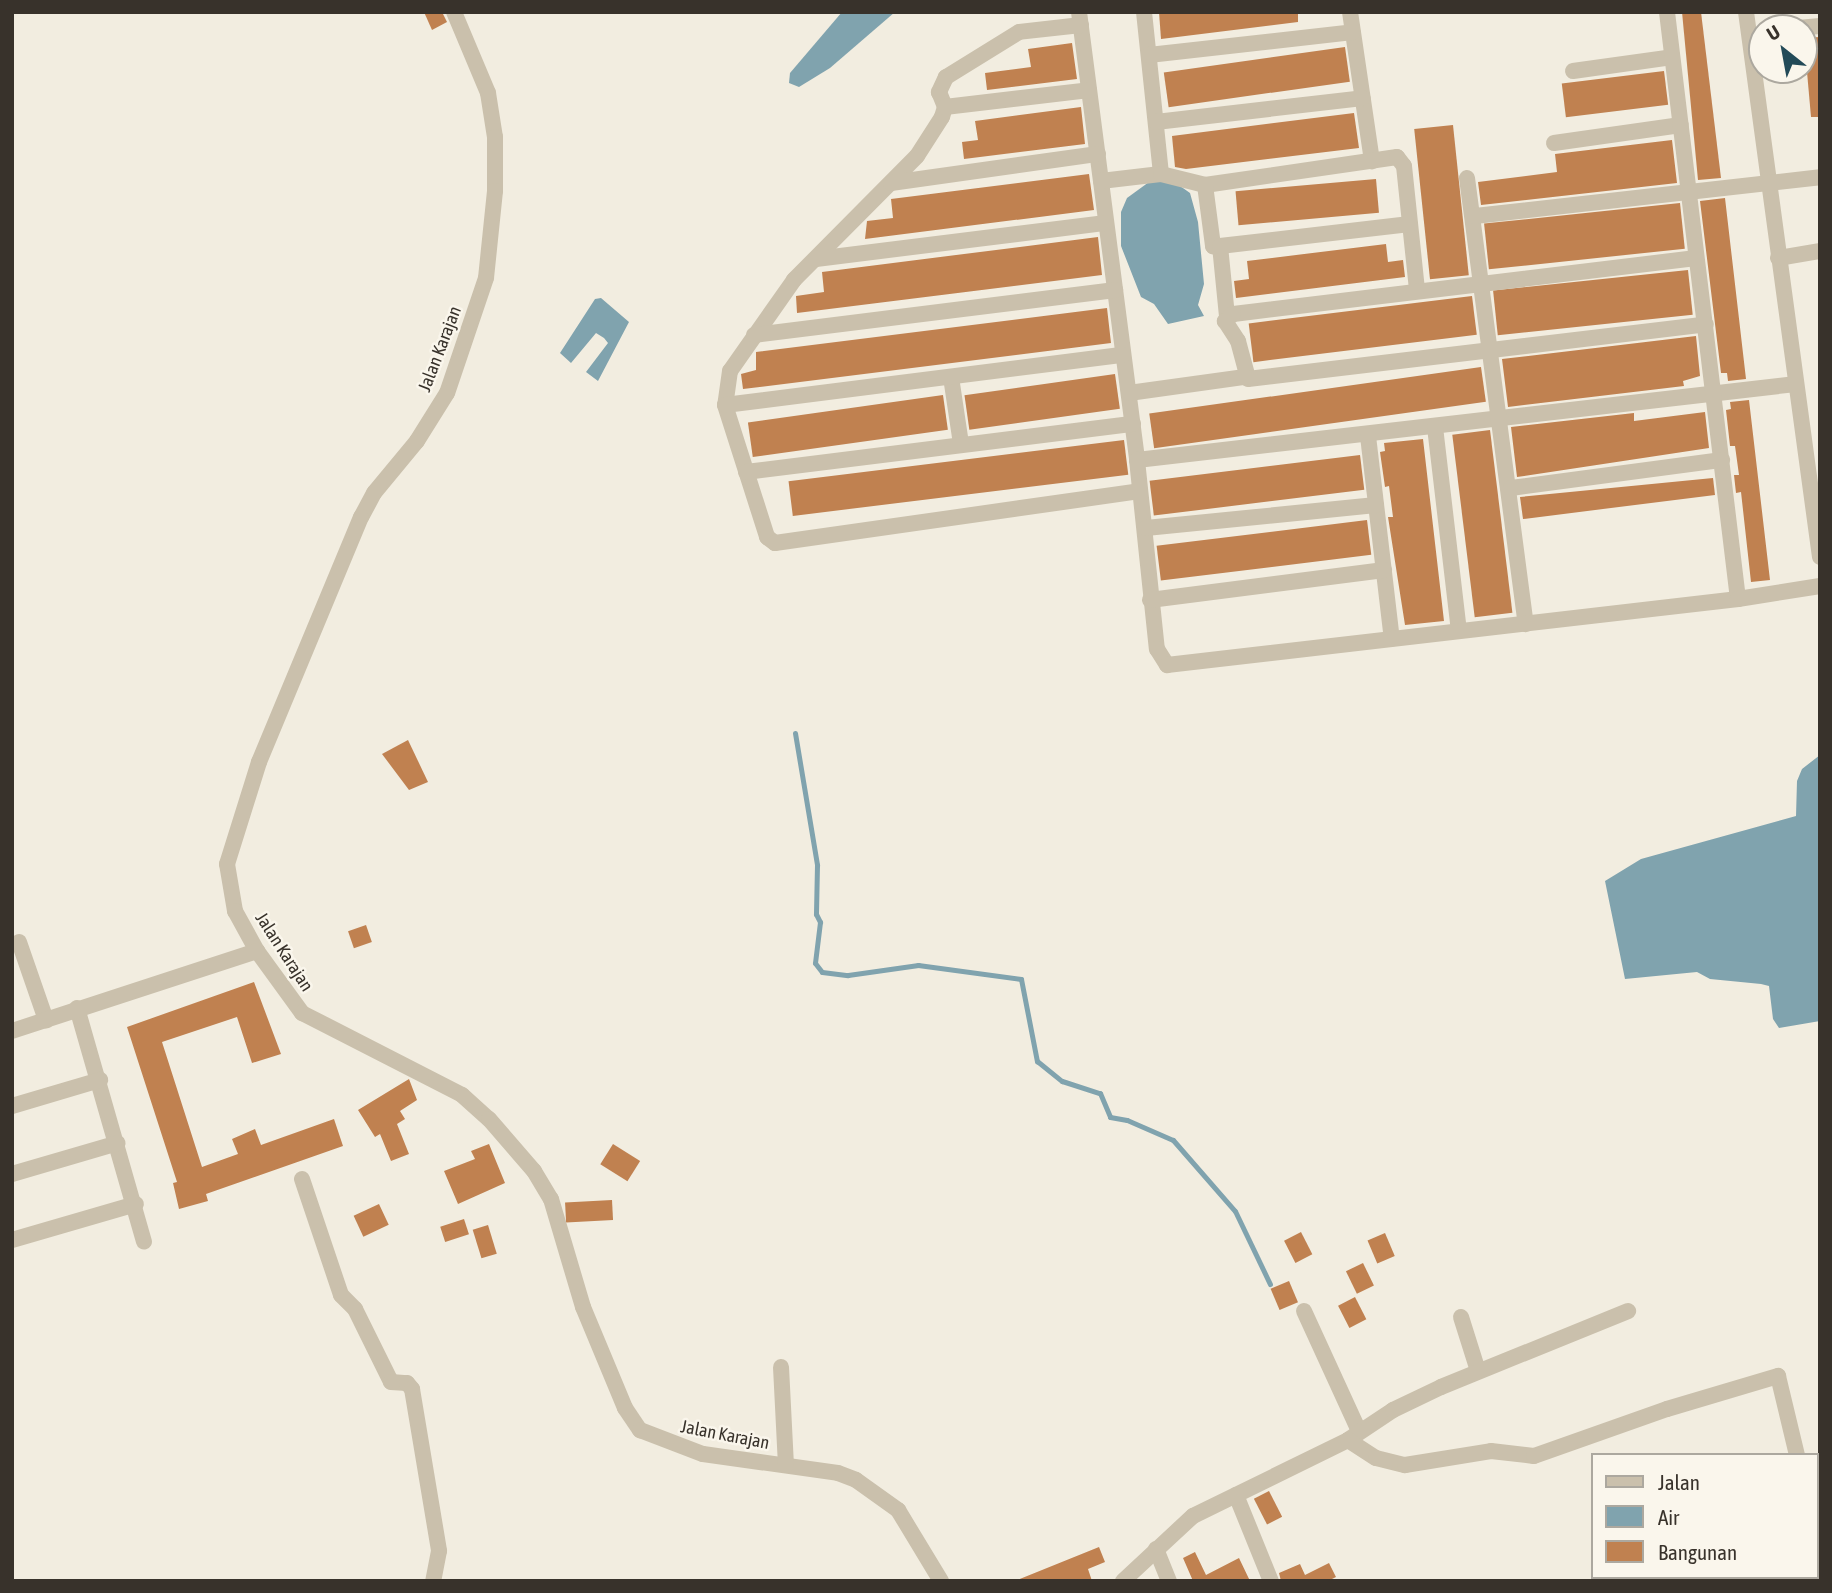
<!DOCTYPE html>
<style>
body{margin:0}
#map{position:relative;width:1832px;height:1593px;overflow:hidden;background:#f2ede0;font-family:"Asap Condensed",sans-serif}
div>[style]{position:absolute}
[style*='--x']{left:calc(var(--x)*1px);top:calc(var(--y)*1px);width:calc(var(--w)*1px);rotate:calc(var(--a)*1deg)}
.water>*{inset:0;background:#80a3ae}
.stream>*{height:5px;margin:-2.5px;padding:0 2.5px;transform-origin:2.5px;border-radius:2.5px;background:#80a3ae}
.building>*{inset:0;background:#c08150;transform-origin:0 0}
.minor>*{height:16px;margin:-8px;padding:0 8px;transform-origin:8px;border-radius:8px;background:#cac0ac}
span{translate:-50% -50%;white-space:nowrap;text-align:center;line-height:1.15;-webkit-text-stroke:5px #faf6ec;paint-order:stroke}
.street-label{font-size:18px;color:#38322b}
.frame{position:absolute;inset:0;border:14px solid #38322b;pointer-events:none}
.legend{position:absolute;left:1591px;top:1453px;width:228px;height:126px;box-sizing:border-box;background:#faf6ec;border:2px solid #aca89f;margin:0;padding:9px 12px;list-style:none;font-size:21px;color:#38322b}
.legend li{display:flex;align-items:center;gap:14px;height:35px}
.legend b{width:35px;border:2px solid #aca89f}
.north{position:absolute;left:1748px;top:14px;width:70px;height:70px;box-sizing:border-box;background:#faf6ec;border:2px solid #aca89f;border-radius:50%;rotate:329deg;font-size:19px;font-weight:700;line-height:28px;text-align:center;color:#38322b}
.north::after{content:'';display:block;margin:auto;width:24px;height:32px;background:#224a58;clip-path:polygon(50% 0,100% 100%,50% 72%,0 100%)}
</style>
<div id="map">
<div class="water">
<i style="clip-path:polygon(842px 12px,895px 12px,830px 68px,799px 87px,789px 83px,790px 73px)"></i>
<i style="clip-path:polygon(1173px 181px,1190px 193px,1198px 222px,1204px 284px,1198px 305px,1204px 316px,1168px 324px,1154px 304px,1141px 297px,1121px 246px,1121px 212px,1127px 198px,1149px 182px)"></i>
<i style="clip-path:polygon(601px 298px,629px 322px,598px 381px,586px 372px,608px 343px,604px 338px,596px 333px,571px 363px,560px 353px,595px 299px)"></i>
<i style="clip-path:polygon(1820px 755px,1820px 1021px,1779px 1028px,1773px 1019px,1769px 986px,1761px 984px,1710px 979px,1697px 972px,1625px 979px,1605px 881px,1641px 859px,1796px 816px,1797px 781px,1802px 769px)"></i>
</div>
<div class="stream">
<i style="--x:795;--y:733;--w:134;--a:80.5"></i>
<i style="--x:817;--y:865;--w:49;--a:91.2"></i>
<i style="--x:816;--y:914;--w:9;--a:63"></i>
<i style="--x:820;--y:922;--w:41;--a:97"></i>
<i style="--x:815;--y:963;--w:11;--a:52"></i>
<i style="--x:822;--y:972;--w:26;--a:7"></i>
<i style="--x:848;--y:975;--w:71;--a:-8.1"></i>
<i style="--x:918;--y:965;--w:104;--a:7.7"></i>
<i style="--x:1021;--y:979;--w:84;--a:79"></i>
<i style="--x:1037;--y:1061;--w:32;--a:39"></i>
<i style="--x:1062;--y:1081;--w:40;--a:18"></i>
<i style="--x:1100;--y:1093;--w:26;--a:67"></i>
<i style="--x:1110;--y:1117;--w:17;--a:10"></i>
<i style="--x:1127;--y:1120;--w:50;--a:23.5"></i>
<i style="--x:1173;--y:1140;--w:94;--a:48.9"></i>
<i style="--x:1235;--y:1211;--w:81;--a:64.4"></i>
</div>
<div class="building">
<i style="clip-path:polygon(424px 12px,442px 12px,447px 22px,432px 30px)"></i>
<i style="clip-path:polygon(1159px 12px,1298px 12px,1298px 22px,1161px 39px)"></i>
<i style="clip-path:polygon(1682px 12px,1701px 12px,1721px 178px,1698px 180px)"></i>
<i style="clip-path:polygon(1820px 37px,1820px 117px,1811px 117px,1804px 38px)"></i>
<i style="clip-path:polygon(1072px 43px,1077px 79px,987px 90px,985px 73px,1031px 67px,1028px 49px)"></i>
<i style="left:1345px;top:47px;width:35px;height:183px;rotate:82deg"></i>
<i style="left:1664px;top:71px;width:34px;height:103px;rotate:83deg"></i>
<i style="clip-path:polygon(1081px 107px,1085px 144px,964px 159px,962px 142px,978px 140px,975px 121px)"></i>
<i style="clip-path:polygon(1354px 113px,1359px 148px,1186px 169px,1175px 167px,1172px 136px)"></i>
<i style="left:1453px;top:125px;width:151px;height:39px;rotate:84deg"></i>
<i style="clip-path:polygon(1672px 140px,1677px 183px,1481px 205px,1478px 182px,1557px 172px,1555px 154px)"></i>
<i style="clip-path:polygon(1089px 174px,1094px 210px,865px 239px,867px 221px,893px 218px,891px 199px)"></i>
<i style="left:1376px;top:179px;width:34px;height:141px;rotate:85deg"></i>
<i style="clip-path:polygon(1725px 198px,1746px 379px,1728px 381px,1727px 373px,1721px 373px,1700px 201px)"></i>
<i style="left:1680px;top:203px;width:46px;height:197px;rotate:84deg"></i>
<i style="clip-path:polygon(1098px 237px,1102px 275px,797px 313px,796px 296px,824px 292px,822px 272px)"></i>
<i style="clip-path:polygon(1386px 244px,1388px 262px,1403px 260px,1405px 277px,1236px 298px,1234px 281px,1249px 279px,1247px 261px)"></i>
<i style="left:1688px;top:270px;width:45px;height:196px;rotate:84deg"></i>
<i style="left:1472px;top:296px;width:39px;height:225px;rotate:83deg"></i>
<i style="clip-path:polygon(1107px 308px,1111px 343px,743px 389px,741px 374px,756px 370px,756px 352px)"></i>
<i style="clip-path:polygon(1696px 336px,1700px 376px,1683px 381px,1684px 386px,1508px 407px,1502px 359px)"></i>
<i style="left:1481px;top:367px;width:35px;height:335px;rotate:82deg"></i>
<i style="left:1115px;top:374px;width:35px;height:152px;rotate:82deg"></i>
<i style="left:943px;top:395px;width:35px;height:197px;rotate:82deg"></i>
<i style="clip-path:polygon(1749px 400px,1770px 580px,1751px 582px,1741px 492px,1736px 493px,1734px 475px,1739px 475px,1735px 446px,1730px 446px,1726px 410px,1731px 409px,1730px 402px)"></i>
<i style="clip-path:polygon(1705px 412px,1709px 448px,1517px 477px,1511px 427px,1634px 413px,1634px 421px)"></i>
<i style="left:1490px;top:430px;width:184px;height:38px;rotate:83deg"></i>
<i style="clip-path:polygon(1423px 439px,1444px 621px,1405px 625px,1388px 517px,1393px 517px,1389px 486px,1385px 487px,1380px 452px,1385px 451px,1384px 443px)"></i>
<i style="left:1124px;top:440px;width:35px;height:338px;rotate:83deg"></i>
<i style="left:1360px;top:455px;width:35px;height:212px;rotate:83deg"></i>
<i style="clip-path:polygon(1713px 478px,1715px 495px,1523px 519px,1520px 497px)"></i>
<i style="left:1367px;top:520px;width:35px;height:212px;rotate:83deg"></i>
<i style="clip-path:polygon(408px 740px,428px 782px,409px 790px,382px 754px)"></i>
<i style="left:366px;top:925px;width:18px;height:19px;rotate:71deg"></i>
<i style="clip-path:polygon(254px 982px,281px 1054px,252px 1063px,237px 1017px,162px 1042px,202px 1167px,238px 1154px,232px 1139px,255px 1129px,261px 1145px,334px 1119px,343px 1146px,206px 1194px,208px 1201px,179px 1209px,173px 1183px,177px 1182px,127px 1027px)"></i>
<i style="clip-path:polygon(409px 1079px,417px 1100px,400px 1111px,405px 1119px,397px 1124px,409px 1154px,391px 1161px,380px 1134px,375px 1137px,358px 1110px)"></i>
<i style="clip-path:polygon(489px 1144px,505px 1183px,458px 1204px,444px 1171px,475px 1159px,471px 1151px)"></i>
<i style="left:613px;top:1144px;width:32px;height:24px;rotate:32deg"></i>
<i style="left:612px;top:1200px;width:20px;height:47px;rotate:87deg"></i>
<i style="left:379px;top:1204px;width:23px;height:28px;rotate:65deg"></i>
<i style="left:464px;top:1219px;width:16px;height:25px;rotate:72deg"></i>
<i style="left:488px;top:1225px;width:30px;height:16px;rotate:73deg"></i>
<i style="left:1301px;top:1232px;width:25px;height:19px;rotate:63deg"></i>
<i style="left:1385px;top:1233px;width:25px;height:19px;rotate:67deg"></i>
<i style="left:1363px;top:1263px;width:25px;height:19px;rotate:64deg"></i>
<i style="left:1289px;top:1281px;width:23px;height:20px;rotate:67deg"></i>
<i style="left:1355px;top:1297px;width:25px;height:19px;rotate:63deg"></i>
<i style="left:1269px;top:1491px;width:29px;height:17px;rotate:63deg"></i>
<i style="clip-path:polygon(1099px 1547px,1105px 1562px,1088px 1569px,1092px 1581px,1015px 1581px)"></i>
<i style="clip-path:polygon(1195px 1552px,1206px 1575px,1239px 1558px,1250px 1581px,1193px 1581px,1183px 1558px)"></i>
<i style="clip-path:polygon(1329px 1563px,1336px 1577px,1328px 1581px,1281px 1581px,1279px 1573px,1300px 1564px,1305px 1575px)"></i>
</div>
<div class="minor">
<i style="--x:454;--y:12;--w:88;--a:67.2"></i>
<i style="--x:488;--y:93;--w:45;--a:81"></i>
<i style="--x:495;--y:137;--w:54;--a:90"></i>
<i style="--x:495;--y:191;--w:87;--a:95.9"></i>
<i style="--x:486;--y:278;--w:121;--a:108.7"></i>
<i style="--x:447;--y:393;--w:57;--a:122"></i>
<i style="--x:417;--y:441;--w:67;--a:129.6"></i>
<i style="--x:374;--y:493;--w:27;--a:118"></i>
<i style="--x:361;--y:517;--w:265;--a:112.6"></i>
<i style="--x:259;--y:762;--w:107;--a:107.4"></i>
<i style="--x:227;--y:864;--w:48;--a:80.3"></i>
<i style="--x:235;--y:911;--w:46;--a:61.2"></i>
<i style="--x:257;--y:951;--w:77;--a:54"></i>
<i style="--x:302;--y:1013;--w:180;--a:27.1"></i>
<i style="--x:462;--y:1095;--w:36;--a:42"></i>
<i style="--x:489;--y:1119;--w:69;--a:49.1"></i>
<i style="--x:534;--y:1171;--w:33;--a:59"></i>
<i style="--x:551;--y:1199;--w:113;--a:73.5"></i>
<i style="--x:583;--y:1307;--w:109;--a:67.4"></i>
<i style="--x:625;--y:1408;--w:27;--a:56"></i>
<i style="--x:640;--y:1430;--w:67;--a:20.9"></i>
<i style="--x:703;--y:1454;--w:136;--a:8"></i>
<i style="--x:838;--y:1473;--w:19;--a:21"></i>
<i style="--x:856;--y:1480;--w:52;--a:35.5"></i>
<i style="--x:898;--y:1510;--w:83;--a:58.8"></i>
<i style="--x:1079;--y:12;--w:452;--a:82.6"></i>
<i style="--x:1137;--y:460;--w:663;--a:-6.58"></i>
<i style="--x:1144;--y:12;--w:163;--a:84"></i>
<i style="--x:1350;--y:12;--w:151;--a:81.6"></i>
<i style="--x:1746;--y:12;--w:550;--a:82.27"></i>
<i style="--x:1081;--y:25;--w:62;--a:173.6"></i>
<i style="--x:1019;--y:32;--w:86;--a:148.3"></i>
<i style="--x:946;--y:77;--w:17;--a:115"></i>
<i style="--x:939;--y:92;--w:16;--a:68"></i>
<i style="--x:945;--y:107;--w:10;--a:107"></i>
<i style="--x:942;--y:117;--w:46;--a:122.7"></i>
<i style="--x:917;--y:156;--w:175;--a:134.8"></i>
<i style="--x:794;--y:280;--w:111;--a:125.1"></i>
<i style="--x:730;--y:371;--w:34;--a:98"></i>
<i style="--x:725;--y:405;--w:139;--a:72.3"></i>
<i style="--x:767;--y:537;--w:10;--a:37"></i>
<i style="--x:775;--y:543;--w:368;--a:-8.1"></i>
<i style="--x:1798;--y:28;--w:22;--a:-5"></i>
<i style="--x:1149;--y:55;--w:205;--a:-6.4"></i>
<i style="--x:1573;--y:71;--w:100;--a:-8"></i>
<i style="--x:945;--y:107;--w:145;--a:-6.7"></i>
<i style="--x:1156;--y:122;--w:208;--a:-6.6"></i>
<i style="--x:1554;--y:143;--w:128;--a:-8.1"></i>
<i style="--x:1467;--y:178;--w:450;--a:82.5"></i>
<i style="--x:1101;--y:181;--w:60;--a:-6.7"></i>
<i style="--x:1161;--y:174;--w:45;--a:14"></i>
<i style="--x:1205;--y:185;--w:194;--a:-8.3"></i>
<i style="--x:1397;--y:157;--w:11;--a:52"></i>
<i style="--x:1404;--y:166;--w:125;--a:84"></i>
<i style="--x:891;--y:183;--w:209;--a:-8"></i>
<i style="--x:1205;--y:185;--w:62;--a:82.5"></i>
<i style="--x:1213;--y:246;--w:7;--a:0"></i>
<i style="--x:1220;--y:246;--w:70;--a:84.3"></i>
<i style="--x:1475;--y:216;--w:347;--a:-6.4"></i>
<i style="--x:1220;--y:246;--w:191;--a:-6.6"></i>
<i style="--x:1696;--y:258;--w:466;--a:173.1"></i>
<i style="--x:1233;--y:314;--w:11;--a:139"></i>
<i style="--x:1225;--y:321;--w:24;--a:57"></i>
<i style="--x:1238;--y:341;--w:39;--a:75"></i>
<i style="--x:1248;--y:379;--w:461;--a:-6.8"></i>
<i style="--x:1778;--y:258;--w:43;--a:-9.5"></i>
<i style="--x:816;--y:259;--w:292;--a:-7.1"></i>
<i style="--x:754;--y:335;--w:364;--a:-7.1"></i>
<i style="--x:951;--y:377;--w:68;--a:81.5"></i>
<i style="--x:1129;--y:393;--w:117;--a:-7.9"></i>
<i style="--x:725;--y:405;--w:401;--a:-7.2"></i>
<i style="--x:1435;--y:427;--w:205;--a:83.3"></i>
<i style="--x:1368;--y:436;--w:204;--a:83.3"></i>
<i style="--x:1137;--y:460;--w:190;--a:84"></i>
<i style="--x:1157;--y:649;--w:19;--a:58"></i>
<i style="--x:1167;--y:665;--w:575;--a:-6.59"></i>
<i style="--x:1738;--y:599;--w:591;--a:-96.9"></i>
<i style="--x:746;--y:472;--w:390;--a:-7.1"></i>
<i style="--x:1511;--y:488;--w:213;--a:-7.6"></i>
<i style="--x:1146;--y:528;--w:231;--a:-5.7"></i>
<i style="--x:1738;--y:599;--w:83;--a:-9"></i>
<i style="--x:1150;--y:600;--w:236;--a:-7.3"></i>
<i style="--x:19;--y:942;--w:83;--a:70.9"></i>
<i style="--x:77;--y:1008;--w:243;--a:74"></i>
<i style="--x:12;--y:1031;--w:258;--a:-18.1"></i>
<i style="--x:12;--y:1106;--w:92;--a:-16.5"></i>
<i style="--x:12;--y:1174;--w:110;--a:-16.3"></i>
<i style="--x:302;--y:1179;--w:122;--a:71.4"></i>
<i style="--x:341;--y:1295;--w:20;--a:45"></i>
<i style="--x:355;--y:1309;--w:81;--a:63.7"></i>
<i style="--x:391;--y:1382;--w:16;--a:4"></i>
<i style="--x:407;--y:1383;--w:8;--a:50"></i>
<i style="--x:412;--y:1389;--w:164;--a:80.5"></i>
<i style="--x:439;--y:1551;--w:31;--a:101"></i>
<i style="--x:12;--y:1240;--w:129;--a:-16.2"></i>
<i style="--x:1304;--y:1311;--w:132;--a:65.4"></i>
<i style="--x:1461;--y:1317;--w:57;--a:72.5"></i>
<i style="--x:781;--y:1367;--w:98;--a:87.1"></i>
<i style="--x:1348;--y:1440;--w:54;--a:-33.7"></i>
<i style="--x:1393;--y:1410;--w:53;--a:-25.6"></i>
<i style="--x:1441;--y:1387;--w:202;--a:-22.1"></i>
<i style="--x:1236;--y:1495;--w:93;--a:67.9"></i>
<i style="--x:1156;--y:1549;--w:35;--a:68"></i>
<i style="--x:1807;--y:1577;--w:4;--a:90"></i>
<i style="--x:1123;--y:1581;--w:96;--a:-42.9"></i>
<i style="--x:1193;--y:1516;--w:173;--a:-26.1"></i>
<i style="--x:1348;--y:1440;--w:33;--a:33"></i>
<i style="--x:1376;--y:1458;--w:30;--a:14"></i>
<i style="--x:1405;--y:1465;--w:87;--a:-9.2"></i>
<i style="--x:1491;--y:1451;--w:43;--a:6.6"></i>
<i style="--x:1534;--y:1456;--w:141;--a:-19.5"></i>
<i style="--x:1667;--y:1409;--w:116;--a:-16.6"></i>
<i style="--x:1778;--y:1376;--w:81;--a:76.5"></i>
</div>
<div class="street-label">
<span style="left:440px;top:349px;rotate:-69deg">Jalan Karajan</span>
<span style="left:284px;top:952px;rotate:57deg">Jalan Karajan</span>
<span style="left:725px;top:1435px;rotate:11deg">Jalan Karajan</span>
</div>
<div class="frame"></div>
<ul class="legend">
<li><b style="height:9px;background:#cac0ac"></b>Jalan</li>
<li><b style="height:19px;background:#80a3ae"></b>Air</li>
<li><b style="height:19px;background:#c08150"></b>Bangunan</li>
</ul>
<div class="north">U</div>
</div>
